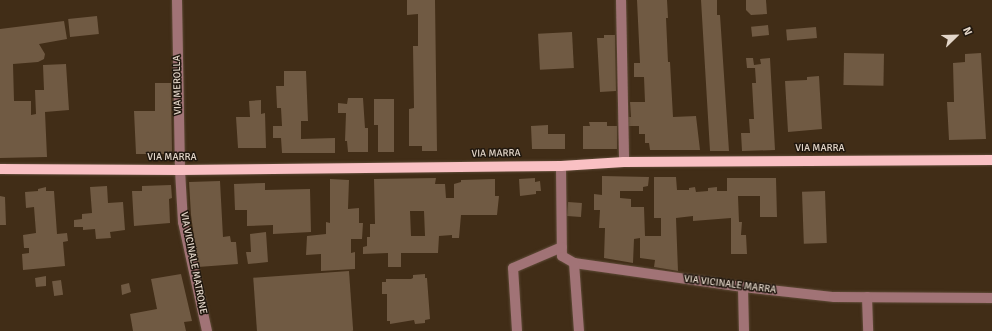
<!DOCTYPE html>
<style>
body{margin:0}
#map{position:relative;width:992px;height:331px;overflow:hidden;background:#412d17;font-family:Signika,sans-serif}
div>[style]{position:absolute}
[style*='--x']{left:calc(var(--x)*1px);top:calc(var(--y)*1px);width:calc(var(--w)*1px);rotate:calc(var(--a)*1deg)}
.building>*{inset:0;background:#705a43;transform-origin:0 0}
.roads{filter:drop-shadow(0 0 1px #5e4b37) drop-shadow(0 0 1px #5e4b37)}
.minor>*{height:10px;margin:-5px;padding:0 5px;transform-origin:5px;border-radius:5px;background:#a17376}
.major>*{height:10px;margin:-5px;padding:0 5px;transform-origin:5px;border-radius:5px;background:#f9c0c3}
span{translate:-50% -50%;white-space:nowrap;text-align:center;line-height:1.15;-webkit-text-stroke:3px #20170e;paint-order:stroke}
.street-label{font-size:10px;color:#e3d6c9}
.north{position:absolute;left:936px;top:16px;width:40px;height:40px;-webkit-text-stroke:3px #20170e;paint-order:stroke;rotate:67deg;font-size:11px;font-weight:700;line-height:16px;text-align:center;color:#e3d6c9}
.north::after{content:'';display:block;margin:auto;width:14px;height:18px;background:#e3d6c9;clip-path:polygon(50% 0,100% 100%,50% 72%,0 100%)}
</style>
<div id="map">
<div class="building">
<i style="clip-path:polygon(407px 0,435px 0,437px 151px,422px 151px,422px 146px,409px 146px,409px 109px,414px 108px,413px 46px,418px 46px,418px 14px,407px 15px)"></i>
<i style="clip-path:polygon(637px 0,667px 0,668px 18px,666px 18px,668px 62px,670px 62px,673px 117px,696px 116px,700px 150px,650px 150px,649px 143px,645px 143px,645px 134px,639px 134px,639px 126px,626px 126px,625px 117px,631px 117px,630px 102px,645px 102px,644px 77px,634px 77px,634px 63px,640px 63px)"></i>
<i style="clip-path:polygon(701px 0,717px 0,717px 15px,720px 15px,729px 151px,710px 151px)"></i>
<i style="clip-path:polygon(746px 0,766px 0,767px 14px,751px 15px,746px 10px)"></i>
<i style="left:97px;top:16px;width:18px;height:29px;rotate:84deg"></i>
<i style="clip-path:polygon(64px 21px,67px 39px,39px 44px,45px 54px,44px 59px,38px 62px,13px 64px,14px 101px,31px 101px,31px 115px,36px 114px,35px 90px,44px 90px,43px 65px,66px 64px,69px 110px,45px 112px,47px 157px,0 158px,0 29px)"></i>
<i style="left:768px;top:25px;width:10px;height:17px;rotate:84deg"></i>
<i style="left:816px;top:27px;width:11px;height:30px;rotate:85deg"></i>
<i style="left:572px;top:32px;width:36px;height:34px;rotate:87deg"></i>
<i style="clip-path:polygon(604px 35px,615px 35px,616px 91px,600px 92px,597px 38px,604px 38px)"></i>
<i style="left:844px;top:53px;width:40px;height:32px;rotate:1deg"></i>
<i style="clip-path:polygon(981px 53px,986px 139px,949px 140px,947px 102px,954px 102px,953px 63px,965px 62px,965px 54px)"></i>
<i style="clip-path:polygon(746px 58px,753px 58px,754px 65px,761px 64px,760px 59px,770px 58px,775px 150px,742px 151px,741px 133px,750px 133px,749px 119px,754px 119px,752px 83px,756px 83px,755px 68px,747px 68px)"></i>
<i style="clip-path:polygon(284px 71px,306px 71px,308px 121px,301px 121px,301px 139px,335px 138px,335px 153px,282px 153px,281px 138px,273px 138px,273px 126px,282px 126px,281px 108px,277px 108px,276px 86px,284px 86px)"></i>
<i style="clip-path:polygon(819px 76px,822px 129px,788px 132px,785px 81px,807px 80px,807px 77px)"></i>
<i style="clip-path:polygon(155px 83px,171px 83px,172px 154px,136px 154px,134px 111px,155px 111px)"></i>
<i style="clip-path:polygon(348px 98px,363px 98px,365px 128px,368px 128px,368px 152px,348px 152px,347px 141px,345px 141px,346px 113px,338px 113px,338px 103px,347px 104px)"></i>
<i style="clip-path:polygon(374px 99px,394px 99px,394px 152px,378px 152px,378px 125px,374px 125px)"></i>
<i style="clip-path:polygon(261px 100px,261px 114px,265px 113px,266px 148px,238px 148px,236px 117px,250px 117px,249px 101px)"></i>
<i style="clip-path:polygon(589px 122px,607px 122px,607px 126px,617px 126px,617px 149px,583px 149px,583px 126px,590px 126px)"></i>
<i style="clip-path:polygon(548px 125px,548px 134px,565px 134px,565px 149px,532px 149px,531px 126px)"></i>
<i style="clip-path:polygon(602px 176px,649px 177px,648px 186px,643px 187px,643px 191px,620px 191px,620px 198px,631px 199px,631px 207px,644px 207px,645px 236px,661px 236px,661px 218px,654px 218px,654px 177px,676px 177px,677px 190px,689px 190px,689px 188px,695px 187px,696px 192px,708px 191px,708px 188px,717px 187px,717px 191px,727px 191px,727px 178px,776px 178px,777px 217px,760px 217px,760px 196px,738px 196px,739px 222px,742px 222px,741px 235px,746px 235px,747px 254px,731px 254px,731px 218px,693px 221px,693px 216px,676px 218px,678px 271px,654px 267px,655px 260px,640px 258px,640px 238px,634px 239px,633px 263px,604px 258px,605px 228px,599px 228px,600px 210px,594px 210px,594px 194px,602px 195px)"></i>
<i style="clip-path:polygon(evenodd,436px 178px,435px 184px,445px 184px,446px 198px,454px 198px,454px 184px,461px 182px,461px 180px,495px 179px,495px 196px,499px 196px,497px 215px,461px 215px,459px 238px,452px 238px,452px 235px,439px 236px,438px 253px,401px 253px,401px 267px,388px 267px,388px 253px,363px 254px,363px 247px,367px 246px,367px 237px,370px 237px,370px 224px,375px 224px,374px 179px,436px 178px,410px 211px,424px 211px,425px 236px,411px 236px,410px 211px)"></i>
<i style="clip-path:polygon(535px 178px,535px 182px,540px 181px,541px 191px,536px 191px,536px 194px,520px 196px,519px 179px)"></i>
<i style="clip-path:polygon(330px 179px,349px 180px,348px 209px,359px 208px,359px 223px,363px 223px,362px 239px,351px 239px,351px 253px,355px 252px,355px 269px,321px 271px,321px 254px,306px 255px,307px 236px,326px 234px,326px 222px,330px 223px)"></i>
<i style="clip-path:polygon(220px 181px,223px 237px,230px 236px,231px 242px,236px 242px,238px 264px,198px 267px,191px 215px,189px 182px)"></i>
<i style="clip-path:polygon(265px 183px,265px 190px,310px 189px,311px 232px,273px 234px,273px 225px,247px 226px,247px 210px,235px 210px,234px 184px)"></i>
<i style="clip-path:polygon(171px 185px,172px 198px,169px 199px,170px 223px,134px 226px,132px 191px,142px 191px,142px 186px)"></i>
<i style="clip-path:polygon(107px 186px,108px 203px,123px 202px,125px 230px,110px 232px,111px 238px,96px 239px,95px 229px,83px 230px,83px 227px,74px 227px,74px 220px,82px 219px,82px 214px,92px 213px,90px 187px)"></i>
<i style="clip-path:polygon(46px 187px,46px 191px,54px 191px,57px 234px,67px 233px,68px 241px,63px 242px,65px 266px,23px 270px,22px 254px,29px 253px,29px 248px,24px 248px,23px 235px,36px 233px,34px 207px,26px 208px,25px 192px,38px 191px,38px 189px)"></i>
<i style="left:825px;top:191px;width:52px;height:23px;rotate:88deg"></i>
<i style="clip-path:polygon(0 196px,5px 197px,6px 225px,0 225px)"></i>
<i style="left:568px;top:202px;width:14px;height:14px;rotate:4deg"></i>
<i style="clip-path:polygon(266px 232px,268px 262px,248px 264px,246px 252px,251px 252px,250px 234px)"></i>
<i style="left:349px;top:271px;width:60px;height:96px;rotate:86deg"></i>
<i style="clip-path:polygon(181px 274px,192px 321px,184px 322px,186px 331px,133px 331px,130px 314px,157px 309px,151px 279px)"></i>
<i style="clip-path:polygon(425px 274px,425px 278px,427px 278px,430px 319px,425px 320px,425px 323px,415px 324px,414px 320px,390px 324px,390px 321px,387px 321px,387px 294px,382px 294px,382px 282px,386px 282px,386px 279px,411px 279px,413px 278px,413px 275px)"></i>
<i style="clip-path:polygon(46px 276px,46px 286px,36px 287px,35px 278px)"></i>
<i style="left:61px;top:280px;width:15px;height:9px;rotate:82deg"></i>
<i style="clip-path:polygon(129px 283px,131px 292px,122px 295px,121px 285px)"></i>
</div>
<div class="roads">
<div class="minor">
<i style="--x:177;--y:0;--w:170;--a:89"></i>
<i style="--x:180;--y:170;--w:52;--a:86.7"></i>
<i style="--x:183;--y:222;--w:112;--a:77.6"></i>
<i style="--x:621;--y:0;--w:162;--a:88.9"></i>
<i style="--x:561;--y:166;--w:90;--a:89.4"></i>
<i style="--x:562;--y:256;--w:14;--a:30"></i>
<i style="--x:574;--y:263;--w:171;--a:8.1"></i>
<i style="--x:743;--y:287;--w:92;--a:6.3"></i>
<i style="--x:834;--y:297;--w:158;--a:0.4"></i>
<i style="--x:574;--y:263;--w:68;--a:85.8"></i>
<i style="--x:743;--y:287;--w:44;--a:88.7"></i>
<i style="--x:867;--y:297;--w:34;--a:88"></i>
<i style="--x:517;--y:331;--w:63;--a:-93.6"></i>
<i style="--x:513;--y:268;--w:53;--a:-23.2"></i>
</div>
<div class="major">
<i style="--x:0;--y:169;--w:180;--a:0.3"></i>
<i style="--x:180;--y:170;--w:381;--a:-0.6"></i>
<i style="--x:561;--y:166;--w:63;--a:-3.6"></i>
<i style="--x:624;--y:162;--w:368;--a:-0.3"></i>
</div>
</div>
<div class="street-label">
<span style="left:178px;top:85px;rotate:-91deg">VIA MEROLLA</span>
<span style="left:820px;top:149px">VIA MARRA</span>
<span style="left:496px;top:154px;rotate:-1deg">VIA MARRA</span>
<span style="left:172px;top:158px">VIA MARRA</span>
<span style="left:193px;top:263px;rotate:79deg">VIA VICINALE MATRONE</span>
<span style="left:730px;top:285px;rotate:7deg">VIA VICINALE MARRA</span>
</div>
<div class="north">N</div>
</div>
